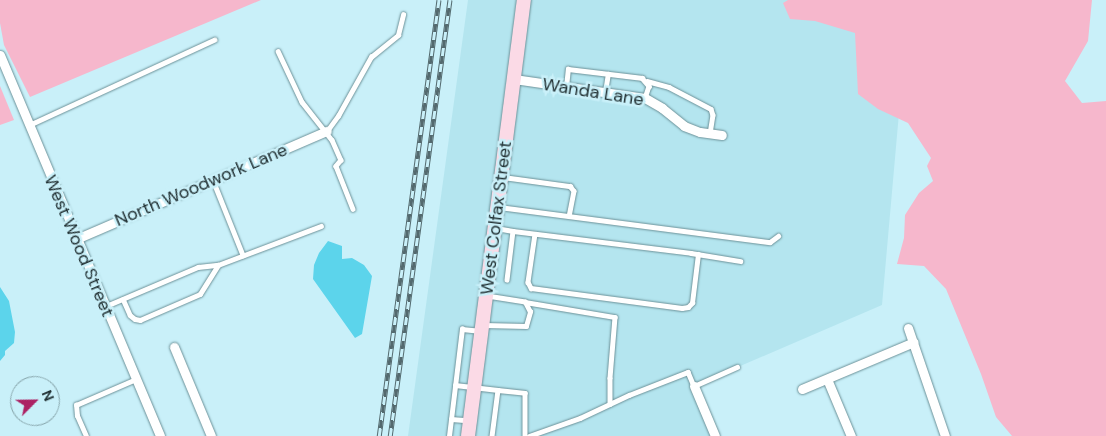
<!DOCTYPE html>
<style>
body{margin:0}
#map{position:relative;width:1106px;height:436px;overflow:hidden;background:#c9f0f9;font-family:"DM Sans",sans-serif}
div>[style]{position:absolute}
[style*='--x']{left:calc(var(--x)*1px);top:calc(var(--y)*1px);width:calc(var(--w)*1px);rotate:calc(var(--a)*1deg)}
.built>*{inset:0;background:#b4e5ef}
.green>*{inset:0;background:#f6b7cc}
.water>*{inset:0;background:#5cd4eb}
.roads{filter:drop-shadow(0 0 1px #6c9198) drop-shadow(0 0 1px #6c9198)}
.lane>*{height:4.5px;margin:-2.25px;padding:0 2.25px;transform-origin:2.25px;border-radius:2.25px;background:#fff}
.street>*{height:9px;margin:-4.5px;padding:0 4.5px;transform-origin:4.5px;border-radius:4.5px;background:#fff}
.secondary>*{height:14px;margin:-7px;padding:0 7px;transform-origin:7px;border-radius:7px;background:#fbdae6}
.rail>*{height:4.5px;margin-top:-2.25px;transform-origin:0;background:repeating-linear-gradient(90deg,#c9f0f9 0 8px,#53696e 0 16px);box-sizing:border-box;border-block:1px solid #53696e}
span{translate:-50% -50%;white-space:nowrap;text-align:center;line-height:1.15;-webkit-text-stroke:5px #c9f0f9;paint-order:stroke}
.street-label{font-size:18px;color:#223134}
.north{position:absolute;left:10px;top:376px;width:50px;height:50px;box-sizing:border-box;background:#c9f0f9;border:1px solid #86a4aa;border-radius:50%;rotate:67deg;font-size:14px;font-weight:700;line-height:20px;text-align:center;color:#223134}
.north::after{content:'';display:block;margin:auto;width:18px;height:22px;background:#ac2264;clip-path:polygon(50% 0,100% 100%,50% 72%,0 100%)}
</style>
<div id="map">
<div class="built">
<i style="clip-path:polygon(468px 0,909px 0,882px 305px,694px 386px,715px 436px,408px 436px)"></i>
</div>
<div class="green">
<i style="clip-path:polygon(0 0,261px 0,30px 97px,4px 45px,0 23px)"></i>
<i style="clip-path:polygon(788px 0,1092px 0,1088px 41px,1065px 81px,1082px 103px,1106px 101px,1106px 436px,1012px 436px,996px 417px,981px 374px,946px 289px,924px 266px,897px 264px,904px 238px,905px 215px,919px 193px,933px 181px,927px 166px,931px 158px,908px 123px,878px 109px,858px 94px,855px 33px,815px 21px,790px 19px,783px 3px)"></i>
<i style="clip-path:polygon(0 86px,14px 120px,0 125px)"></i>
</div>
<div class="water">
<i style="clip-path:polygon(328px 241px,342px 246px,342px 259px,352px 258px,364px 265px,372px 276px,362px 334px,355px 338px,313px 279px,314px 265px,319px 253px)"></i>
<i style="clip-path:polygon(0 287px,9px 301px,15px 332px,14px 343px,5px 351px,5px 355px,0 361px)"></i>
</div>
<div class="roads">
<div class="lane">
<i style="--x:278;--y:51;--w:56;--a:64.8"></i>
<i style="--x:302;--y:102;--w:48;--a:51.7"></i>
<i style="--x:332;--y:140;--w:22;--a:66"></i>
<i style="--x:341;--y:160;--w:8;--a:130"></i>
<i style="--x:336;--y:166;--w:46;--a:68.4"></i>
<i style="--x:647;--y:81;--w:23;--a:15"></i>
<i style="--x:669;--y:87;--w:47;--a:27.6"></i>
<i style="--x:711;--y:109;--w:6;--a:72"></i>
<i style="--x:713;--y:115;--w:19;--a:99"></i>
<i style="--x:566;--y:87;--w:18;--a:-84"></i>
<i style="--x:568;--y:69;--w:75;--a:6.9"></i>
<i style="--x:642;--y:78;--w:11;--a:49"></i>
<i style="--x:649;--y:86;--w:13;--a:108"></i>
<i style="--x:605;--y:92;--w:18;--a:-81"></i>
<i style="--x:29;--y:125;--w:204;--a:-24.7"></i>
<i style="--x:327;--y:131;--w:19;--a:-54"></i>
<i style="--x:338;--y:116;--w:68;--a:-60.8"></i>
<i style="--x:371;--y:57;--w:35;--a:-39"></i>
<i style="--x:398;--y:35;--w:21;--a:-76"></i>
<i style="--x:503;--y:177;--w:68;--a:7.7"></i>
<i style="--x:570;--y:186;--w:6;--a:51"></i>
<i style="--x:574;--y:191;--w:25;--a:101"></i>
<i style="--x:213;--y:180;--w:81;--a:68.2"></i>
<i style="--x:499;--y:207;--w:273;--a:7.4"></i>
<i style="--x:770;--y:242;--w:10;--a:-37"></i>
<i style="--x:496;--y:228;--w:17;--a:10"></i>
<i style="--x:513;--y:231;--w:49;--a:97"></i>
<i style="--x:513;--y:231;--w:179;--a:7"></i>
<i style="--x:691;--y:253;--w:50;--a:9.3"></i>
<i style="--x:535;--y:234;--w:49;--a:98.3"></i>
<i style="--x:528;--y:282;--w:7;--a:63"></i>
<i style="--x:531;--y:288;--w:152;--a:7.5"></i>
<i style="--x:682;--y:308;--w:6;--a:-9"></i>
<i style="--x:688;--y:307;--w:6;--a:-45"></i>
<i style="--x:692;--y:303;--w:49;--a:-83"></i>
<i style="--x:123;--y:299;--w:17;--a:66"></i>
<i style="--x:130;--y:315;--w:6;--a:39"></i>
<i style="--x:135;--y:319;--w:5;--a:11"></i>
<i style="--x:140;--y:320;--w:65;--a:-23.4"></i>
<i style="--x:200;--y:294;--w:34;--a:-58"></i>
<i style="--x:525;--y:302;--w:91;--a:9.5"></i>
<i style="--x:615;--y:317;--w:61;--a:94.7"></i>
<i style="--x:610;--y:378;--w:26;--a:90"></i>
<i style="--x:106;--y:306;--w:100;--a:-23"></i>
<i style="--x:198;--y:267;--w:20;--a:-6"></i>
<i style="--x:218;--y:265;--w:110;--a:-20.7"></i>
<i style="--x:484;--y:325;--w:42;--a:1.4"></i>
<i style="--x:526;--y:326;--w:15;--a:-74"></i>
<i style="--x:530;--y:312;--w:11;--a:-117"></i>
<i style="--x:525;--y:302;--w:38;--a:-171"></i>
<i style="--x:455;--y:385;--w:43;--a:6.6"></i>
<i style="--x:498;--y:390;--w:46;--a:97.4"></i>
<i style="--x:498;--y:390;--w:27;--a:6"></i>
<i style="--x:525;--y:393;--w:43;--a:90"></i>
<i style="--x:451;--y:419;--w:16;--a:4"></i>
<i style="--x:86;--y:436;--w:22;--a:-114"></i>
<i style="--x:77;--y:416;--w:11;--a:-95"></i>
<i style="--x:76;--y:405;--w:65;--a:-23.4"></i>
<i style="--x:449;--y:436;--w:108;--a:-83.1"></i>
<i style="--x:462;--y:329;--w:19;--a:6"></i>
<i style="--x:529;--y:436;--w:54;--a:-19.4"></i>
<i style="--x:580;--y:418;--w:54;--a:-25.1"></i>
<i style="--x:629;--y:395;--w:63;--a:-21.3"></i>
<i style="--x:688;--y:372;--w:15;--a:67"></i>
<i style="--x:694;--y:386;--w:47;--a:-23.8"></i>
</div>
<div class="street">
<i style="--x:0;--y:55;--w:413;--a:67.2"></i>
<i style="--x:514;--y:79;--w:132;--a:8.3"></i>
<i style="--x:645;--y:98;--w:20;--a:30"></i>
<i style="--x:662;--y:108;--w:28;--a:39"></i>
<i style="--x:684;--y:126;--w:17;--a:21"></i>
<i style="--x:700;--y:132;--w:22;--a:8"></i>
<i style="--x:76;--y:239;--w:273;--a:-23.3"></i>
<i style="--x:908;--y:328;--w:114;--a:71.1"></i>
<i style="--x:174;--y:347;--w:96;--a:67.4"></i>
<i style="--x:827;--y:379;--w:62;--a:67.2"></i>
<i style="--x:694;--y:386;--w:54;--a:67.2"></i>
<i style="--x:802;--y:389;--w:121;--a:-22.8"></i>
</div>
<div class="secondary">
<i style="--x:468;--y:436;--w:440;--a:-82.7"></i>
</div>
</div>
<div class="rail">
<i style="--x:379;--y:436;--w:440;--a:-82.2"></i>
<i style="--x:390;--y:436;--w:440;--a:-82.2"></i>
</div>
<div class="street-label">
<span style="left:593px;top:92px;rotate:9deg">Wanda Lane</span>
<span style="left:201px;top:185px;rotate:-23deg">North Woodwork Lane</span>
<span style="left:496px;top:218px;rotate:-83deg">West Colfax Street</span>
<span style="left:79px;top:246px;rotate:67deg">West Wood Street</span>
</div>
<div class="north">N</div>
</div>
